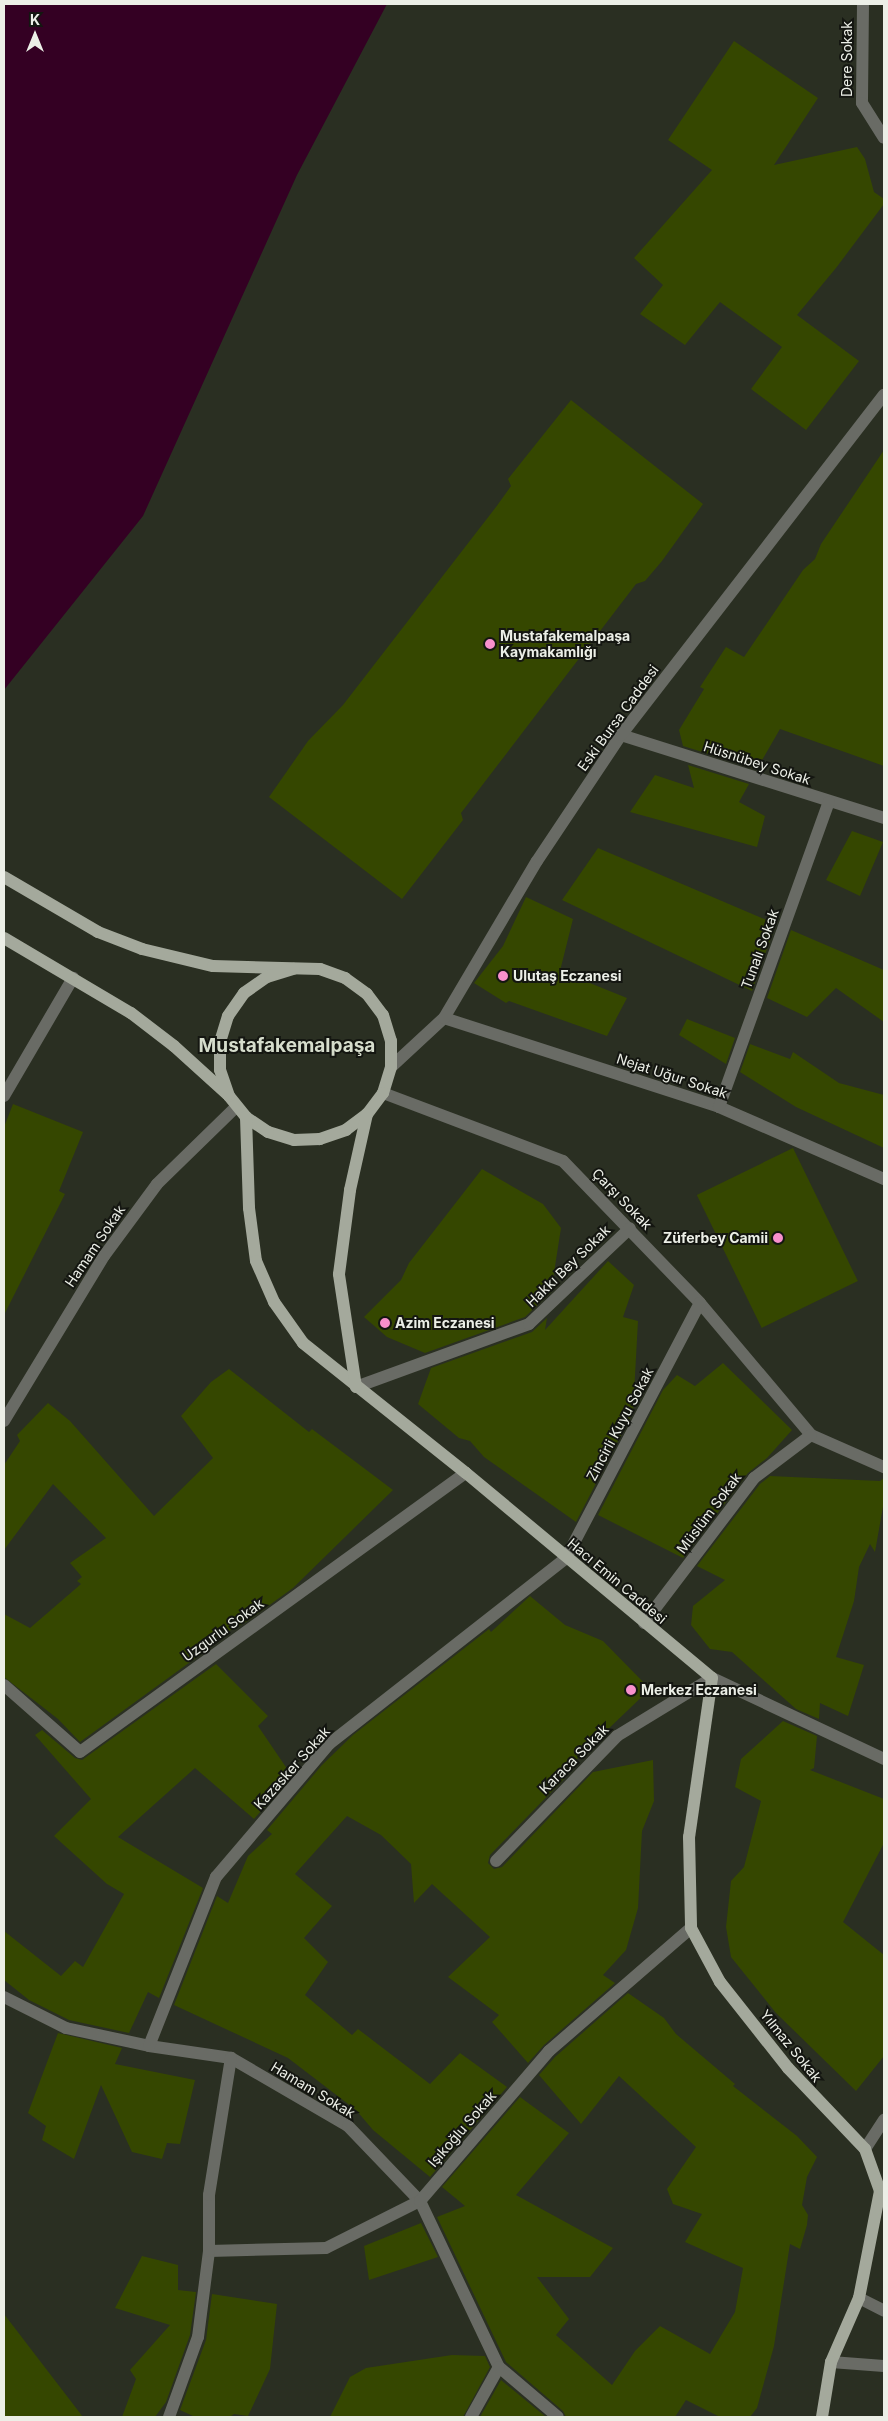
<!DOCTYPE html>
<meta charset="utf-8">
<style>
body{margin:0}
#map{position:relative;width:888px;height:2421px;overflow:hidden;background:#2a2f22;font-family:Inter,sans-serif}
div>[style]{position:absolute}
[style*='--x']{left:calc(var(--x)*1px);top:calc(var(--y)*1px);width:calc(var(--w)*1px);rotate:calc(var(--a)*1deg)}
.water>*{inset:0;background:#340023}
.building>*{inset:0;background:#354700;transform-origin:0 0}
.minor>*{height:12px;margin:-6px;padding:0 6px;transform-origin:6px;border-radius:6px;background:#696b65}
.major>*{height:12px;margin:-6px;padding:0 6px;transform-origin:6px;border-radius:6px;background:#a4a99c}
.dots>*{width:14px;height:14px;translate:-50% -50%;box-sizing:border-box;border:2px solid #141611;border-radius:50%}
span{translate:-50% -50%;white-space:nowrap;text-align:center;line-height:1.15;-webkit-text-stroke:4px #141611;paint-order:stroke}
.street-label{font-size:14px;color:#ecefe7}
.poi-label{font-size:14px;color:#ecefe7;font-weight:700}
.left{translate:0 -50%;text-align:left}
.right{translate:-100% -50%;text-align:right}
.district-label{font-size:19px;color:#d6ddcc;font-weight:700}
.frame{position:absolute;inset:0;border:5px solid #ecefe7;pointer-events:none}
.north{position:absolute;left:10px;top:10px;width:50px;height:50px;-webkit-text-stroke:4px #141611;paint-order:stroke;rotate:0deg;font-size:14px;font-weight:700;line-height:20px;text-align:center;color:#ecefe7}
.north::after{content:'';display:block;margin:auto;width:18px;height:22px;background:#ecefe7;clip-path:polygon(50% 0,100% 100%,50% 72%,0 100%)}
</style>
<div id="map">
<div class="water">
<i style="clip-path:polygon(4px 4px,387px 4px,297px 175px,143px 516px,4px 690px)"></i>
</div>
<div class="building">
<i style="clip-path:polygon(734px 41px,818px 98px,774px 165px,857px 147px,865px 159px,874px 192px,884px 199px,884px 204px,836px 268px,797px 315px,859px 361px,806px 430px,751px 389px,782px 347px,720px 302px,685px 345px,640px 314px,663px 285px,634px 258px,712px 170px,668px 140px)"></i>
<i style="clip-path:polygon(571px 400px,703px 504px,662px 561px,645px 581px,636px 584px,461px 813px,463px 820px,402px 899px,269px 797px,308px 741px,343px 705px,496px 507px,511px 486px,508px 479px)"></i>
<i style="clip-path:polygon(884px 450px,884px 766px,780px 729px,757px 769px,683px 746px,679px 730px,704px 689px,700px 687px,726px 647px,744px 657px,803px 570px,815px 559px,821px 544px)"></i>
<i style="clip-path:polygon(688px 765px,749px 784px,739px 802px,765px 816px,757px 847px,630px 812px,655px 775px,694px 788px)"></i>
<i style="clip-path:polygon(852px 831px,883px 842px,860px 896px,826px 880px)"></i>
<i style="clip-path:polygon(598px 848px,776px 924px,752px 991px,562px 900px)"></i>
<i style="clip-path:polygon(526px 897px,573px 919px,560px 971px,627px 998px,607px 1036px,509px 1001px,506px 1003px,474px 983px,503px 946px)"></i>
<i style="clip-path:polygon(791px 930px,884px 970px,884px 1022px,836px 988px,807px 1017px,767px 998px)"></i>
<i style="clip-path:polygon(687px 1019px,735px 1038px,726px 1064px,679px 1035px)"></i>
<i style="clip-path:polygon(750px 1044px,790px 1059px,793px 1052px,839px 1083px,884px 1095px,884px 1148px,796px 1107px,740px 1072px)"></i>
<i style="clip-path:polygon(13px 1104px,83px 1132px,59px 1191px,65px 1194px,4px 1315px,4px 1127px)"></i>
<i style="left:793px;top:1148px;width:148px;height:107px;rotate:64deg"></i>
<i style="clip-path:polygon(482px 1169px,543px 1204px,561px 1228px,551px 1292px,525px 1317px,425px 1353px,387px 1337px,364px 1317px,401px 1280px,409px 1263px)"></i>
<i style="clip-path:polygon(608px 1261px,634px 1285px,623px 1317px,638px 1321px,633px 1412px,576px 1522px,484px 1457px,470px 1441px,459px 1438px,418px 1404px,431px 1368px,532px 1332px,547px 1318px,545px 1330px)"></i>
<i style="clip-path:polygon(723px 1363px,792px 1430px,767px 1458px,748px 1473px,683px 1558px,598px 1515px,663px 1390px,677px 1375px,695px 1386px)"></i>
<i style="clip-path:polygon(229px 1369px,309px 1432px,312px 1429px,393px 1490px,293px 1588px,246px 1622px,199px 1647px,204px 1652px,80px 1742px,58px 1719px,4px 1677px,4px 1614px,30px 1628px,81px 1584px,77px 1581px,82px 1577px,70px 1563px,106px 1538px,53px 1484px,4px 1550px,4px 1465px,20px 1441px,17px 1435px,48px 1403px,70px 1421px,154px 1516px,213px 1458px,181px 1416px,211px 1382px)"></i>
<i style="clip-path:polygon(770px 1476px,880px 1481px,884px 1478px,884px 1501px,875px 1552px,870px 1544px,859px 1567px,854px 1601px,836px 1657px,864px 1665px,848px 1716px,820px 1703px,819px 1719px,796px 1709px,732px 1652px,710px 1649px,691px 1625px,693px 1606px,725px 1580px,697px 1566px,760px 1484px)"></i>
<i style="clip-path:polygon(530px 1596px,565px 1625px,603px 1641px,650px 1689px,554px 1781px,565px 1778px,490px 1855px,488px 1863px,494px 1869px,502px 1867px,593px 1772px,653px 1760px,654px 1801px,642px 1831px,638px 1908px,626px 1950px,603px 1975px,615px 1983px,544px 2045px,528px 2063px,492px 2022px,499px 2015px,448px 1977px,490px 1937px,432px 1884px,414px 1903px,411px 1864px,381px 1835px,347px 1816px,295px 1874px,332px 1906px,304px 1938px,328px 1962px,305px 1995px,352px 2035px,358px 2029px,430px 2084px,460px 2053px,507px 2087px,430px 2177px,373px 2130px,356px 2110px,288px 2058px,174px 2005px,217px 1896px,228px 1903px,248px 1856px,272px 1834px,267px 1830px,322px 1765px,353px 1735px,489px 1629px,491px 1632px)"></i>
<i style="clip-path:polygon(216px 1664px,268px 1716px,258px 1726px,292px 1776px,254px 1819px,195px 1768px,118px 1837px,203px 1888px,159px 1998px,148px 1992px,129px 2033px,69px 2020px,29px 2000px,4px 1980px,4px 1931px,61px 1976px,75px 1961px,83px 1967px,124px 1894px,107px 1884px,54px 1836px,91px 1799px,35px 1735px,42px 1730px,75px 1758px,82px 1760px)"></i>
<i style="clip-path:polygon(783px 1721px,817px 1736px,814px 1768px,810px 1770px,884px 1799px,884px 1843px,843px 1922px,884px 1955px,884px 2056px,856px 2091px,776px 2013px,731px 1957px,726px 1927px,731px 1881px,744px 1867px,761px 1801px,735px 1787px,741px 1759px)"></i>
<i style="clip-path:polygon(628px 1993px,664px 2018px,676px 2034px,735px 2084px,733px 2086px,797px 2136px,817px 2157px,807px 2177px,802px 2205px,808px 2215px,807px 2225px,800px 2249px,790px 2244px,774px 2346px,757px 2408px,750px 2417px,720px 2417px,686px 2400px,675px 2417px,566px 2417px,563px 2411px,506px 2362px,437px 2217px,465px 2206px,442px 2187px,520px 2097px,569px 2133px,516px 2195px,613px 2248px,590px 2277px,537px 2277px,569px 2319px,556px 2335px,612px 2385px,635px 2351px,660px 2326px,710px 2354px,735px 2312px,743px 2268px,685px 2242px,702px 2214px,673px 2204px,667px 2189px,696px 2147px,619px 2076px,581px 2124px,539px 2075px,555px 2057px)"></i>
<i style="clip-path:polygon(58px 2033px,122px 2048px,115px 2064px,195px 2080px,180px 2144px,167px 2143px,162px 2159px,132px 2152px,101px 2085px,74px 2159px,42px 2140px,46px 2126px,28px 2113px)"></i>
<i style="clip-path:polygon(421px 2223px,438px 2257px,369px 2280px,364px 2246px)"></i>
<i style="clip-path:polygon(142px 2256px,178px 2265px,178px 2290px,196px 2292px,190px 2335px,166px 2402px,155px 2417px,122px 2417px,136px 2379px,130px 2370px,170px 2325px,115px 2308px)"></i>
<i style="clip-path:polygon(212px 2294px,277px 2304px,270px 2369px,248px 2416px,234px 2414px,230px 2417px,195px 2417px,180px 2410px,206px 2340px)"></i>
<i style="clip-path:polygon(4px 2314px,83px 2417px,4px 2417px)"></i>
<i style="clip-path:polygon(452px 2355px,485px 2356px,490px 2367px,463px 2417px,330px 2417px,350px 2377px,366px 2368px)"></i>
<i style="clip-path:polygon(501px 2380px,546px 2417px,480px 2417px)"></i>
</div>
<div class="minor">
<i style="--x:863;--y:4;--w:99;--a:90.6"></i>
<i style="--x:862;--y:103;--w:41;--a:57.8"></i>
<i style="--x:621;--y:735;--w:276;--a:17.5"></i>
<i style="--x:444;--y:1018;--w:289;--a:17.9"></i>
<i style="--x:719;--y:1107;--w:180;--a:23.6"></i>
<i style="--x:391;--y:1067;--w:72;--a:-42.8"></i>
<i style="--x:444;--y:1018;--w:182;--a:-59.4"></i>
<i style="--x:537;--y:861;--w:151;--a:-56.3"></i>
<i style="--x:621;--y:735;--w:430;--a:-52.3"></i>
<i style="--x:383;--y:1093;--w:192;--a:20.7"></i>
<i style="--x:563;--y:1161;--w:197;--a:46"></i>
<i style="--x:700;--y:1303;--w:172;--a:49.9"></i>
<i style="--x:811;--y:1435;--w:80;--a:23.7"></i>
<i style="--x:4;--y:1096;--w:137;--a:-59.7"></i>
<i style="--x:719;--y:1107;--w:324;--a:-70.2"></i>
<i style="--x:356;--y:1387;--w:184;--a:-20"></i>
<i style="--x:529;--y:1324;--w:139;--a:-43.5"></i>
<i style="--x:4;--y:1421;--w:193;--a:-58.8"></i>
<i style="--x:104;--y:1256;--w:89;--a:-53.6"></i>
<i style="--x:157;--y:1184;--w:110;--a:-44.3"></i>
<i style="--x:644;--y:1623;--w:182;--a:-52.8"></i>
<i style="--x:754;--y:1478;--w:71;--a:-37"></i>
<i style="--x:4;--y:1685;--w:101;--a:41.4"></i>
<i style="--x:80;--y:1752;--w:476;--a:-35.9"></i>
<i style="--x:496;--y:1861;--w:174;--a:-45.9"></i>
<i style="--x:617;--y:1736;--w:111;--a:-31.4"></i>
<i style="--x:712;--y:1678;--w:190;--a:25.2"></i>
<i style="--x:4;--y:1997;--w:69;--a:26.6"></i>
<i style="--x:66;--y:2028;--w:85;--a:12.2"></i>
<i style="--x:149;--y:2046;--w:83;--a:8.3"></i>
<i style="--x:231;--y:2058;--w:135;--a:30.2"></i>
<i style="--x:348;--y:2126;--w:104;--a:46.2"></i>
<i style="--x:420;--y:2201;--w:184;--a:64.6"></i>
<i style="--x:499;--y:2367;--w:77;--a:40.3"></i>
<i style="--x:149;--y:2046;--w:182;--a:-68.4"></i>
<i style="--x:216;--y:1877;--w:175;--a:-49.6"></i>
<i style="--x:329;--y:1744;--w:301;--a:-38.1"></i>
<i style="--x:566;--y:1558;--w:288;--a:-62.3"></i>
<i style="--x:865;--y:2149;--w:35;--a:-57"></i>
<i style="--x:209;--y:2251;--w:117;--a:-1.5"></i>
<i style="--x:326;--y:2248;--w:105;--a:-26.6"></i>
<i style="--x:420;--y:2201;--w:198;--a:-49.3"></i>
<i style="--x:549;--y:2051;--w:188;--a:-40.9"></i>
<i style="--x:859;--y:2298;--w:28;--a:27"></i>
<i style="--x:831;--y:2362;--w:53;--a:4.3"></i>
<i style="--x:169;--y:2417;--w:85;--a:-70.1"></i>
<i style="--x:198;--y:2337;--w:87;--a:-82.7"></i>
<i style="--x:209;--y:2251;--w:56;--a:-90"></i>
<i style="--x:209;--y:2195;--w:139;--a:-80.9"></i>
<i style="--x:471;--y:2417;--w:57;--a:-60.8"></i>
</div>
<div class="major">
<i style="--x:4;--y:877;--w:109;--a:30.3"></i>
<i style="--x:98;--y:932;--w:47;--a:21.1"></i>
<i style="--x:142;--y:949;--w:73;--a:13.5"></i>
<i style="--x:213;--y:966;--w:107;--a:1.6"></i>
<i style="--x:320;--y:969;--w:27;--a:20"></i>
<i style="--x:345;--y:978;--w:27;--a:36"></i>
<i style="--x:367;--y:994;--w:26;--a:53"></i>
<i style="--x:383;--y:1015;--w:27;--a:73"></i>
<i style="--x:391;--y:1041;--w:26;--a:90"></i>
<i style="--x:391;--y:1067;--w:27;--a:107"></i>
<i style="--x:383;--y:1093;--w:26;--a:127"></i>
<i style="--x:367;--y:1114;--w:26;--a:143"></i>
<i style="--x:346;--y:1130;--w:28;--a:161"></i>
<i style="--x:320;--y:1139;--w:26;--a:178"></i>
<i style="--x:294;--y:1140;--w:27;--a:-163"></i>
<i style="--x:268;--y:1132;--w:27;--a:-146"></i>
<i style="--x:246;--y:1117;--w:27;--a:-129"></i>
<i style="--x:229;--y:1096;--w:28;--a:-109"></i>
<i style="--x:220;--y:1070;--w:28;--a:-90"></i>
<i style="--x:220;--y:1042;--w:27;--a:-73"></i>
<i style="--x:228;--y:1016;--w:28;--a:-55"></i>
<i style="--x:244;--y:993;--w:28;--a:-35"></i>
<i style="--x:267;--y:977;--w:28;--a:-17"></i>
<i style="--x:4;--y:938;--w:147;--a:30.6"></i>
<i style="--x:131;--y:1013;--w:54;--a:37.5"></i>
<i style="--x:174;--y:1046;--w:72;--a:42.2"></i>
<i style="--x:246;--y:1117;--w:91;--a:88.1"></i>
<i style="--x:249;--y:1208;--w:53;--a:82.5"></i>
<i style="--x:256;--y:1261;--w:45;--a:66.3"></i>
<i style="--x:274;--y:1302;--w:50;--a:54.7"></i>
<i style="--x:303;--y:1343;--w:208;--a:38.6"></i>
<i style="--x:466;--y:1473;--w:320;--a:39.8"></i>
<i style="--x:712;--y:1678;--w:161;--a:98.2"></i>
<i style="--x:689;--y:1837;--w:91;--a:88.7"></i>
<i style="--x:691;--y:1928;--w:61;--a:61.8"></i>
<i style="--x:720;--y:1982;--w:110;--a:51.7"></i>
<i style="--x:788;--y:2068;--w:112;--a:46.5"></i>
<i style="--x:865;--y:2149;--w:45;--a:70.3"></i>
<i style="--x:880;--y:2191;--w:109;--a:101.1"></i>
<i style="--x:859;--y:2298;--w:70;--a:113.6"></i>
<i style="--x:831;--y:2362;--w:56;--a:99.3"></i>
<i style="--x:356;--y:1387;--w:114;--a:-98.6"></i>
<i style="--x:339;--y:1274;--w:85;--a:-82.5"></i>
<i style="--x:350;--y:1190;--w:78;--a:-77.4"></i>
</div>
<div class="dots">
<i style="left:490px;top:644px;background:#f890cc"></i>
<i style="left:503px;top:976px;background:#f890cc"></i>
<i style="left:778px;top:1238px;background:#f890cc"></i>
<i style="left:385px;top:1323px;background:#f890cc"></i>
<i style="left:631px;top:1690px;background:#f890cc"></i>
</div>
<div class="street-label">
<span style="left:847px;top:59px;rotate:-90deg">Dere Sokak</span>
<span style="left:618px;top:718px;rotate:-54deg">Eski Bursa Caddesi</span>
<span style="left:757px;top:763px;rotate:18deg">Hüsnübey Sokak</span>
<span style="left:760px;top:949px;rotate:-70deg">Tunalı Sokak</span>
<span style="left:672px;top:1076px;rotate:18deg">Nejat Uğur Sokak</span>
<span style="left:622px;top:1199px;rotate:46deg">Çarşı Sokak</span>
<span style="left:95px;top:1246px;rotate:-56deg">Hamam Sokak</span>
<span style="left:568px;top:1266px;rotate:-44deg">Hakkı Bey Sokak</span>
<span style="left:620px;top:1424px;rotate:-62deg">Zincirli Kuyu Sokak</span>
<span style="left:709px;top:1513px;rotate:-53deg">Müslüm Sokak</span>
<span style="left:617px;top:1581px;rotate:40deg">Hacı Emin Caddesi</span>
<span style="left:223px;top:1630px;rotate:-36deg">Uzgurlu Sokak</span>
<span style="left:574px;top:1759px;rotate:-45deg">Karaca Sokak</span>
<span style="left:292px;top:1768px;rotate:-48deg">Kazasker Sokak</span>
<span style="left:791px;top:2046px;rotate:51deg">Yılmaz Sokak</span>
<span style="left:313px;top:2090px;rotate:31deg">Hamam Sokak</span>
<span style="left:462px;top:2129px;rotate:-49deg">Işıkoğlu Sokak</span>
</div>
<div class="poi-label">
<span class="left" style="left:500px;top:644px">Mustafakemalpaşa<br>Kaymakamlığı</span>
<span class="left" style="left:513px;top:976px">Ulutaş Eczanesi</span>
<span class="right" style="left:768px;top:1238px">Züferbey Camii</span>
<span class="left" style="left:395px;top:1323px">Azim Eczanesi</span>
<span class="left" style="left:641px;top:1690px">Merkez Eczanesi</span>
</div>
<div class="district-label">
<span style="left:287px;top:1046px">Mustafakemalpaşa</span>
</div>
<div class="frame"></div>
<div class="north">K</div>
</div>
